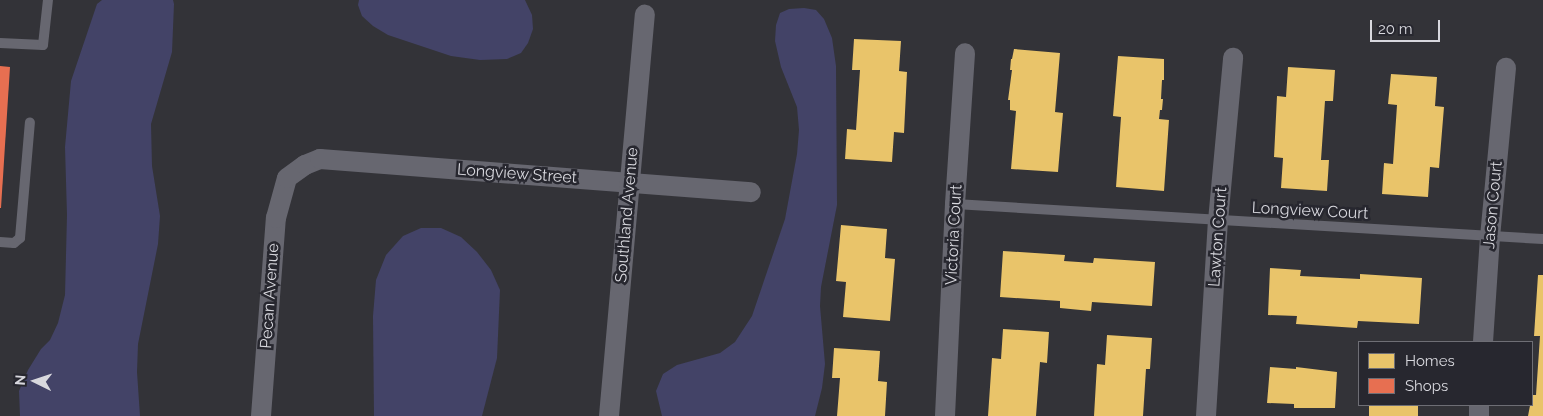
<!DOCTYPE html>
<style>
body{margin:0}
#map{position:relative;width:1543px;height:416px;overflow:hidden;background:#333338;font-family:Raleway,sans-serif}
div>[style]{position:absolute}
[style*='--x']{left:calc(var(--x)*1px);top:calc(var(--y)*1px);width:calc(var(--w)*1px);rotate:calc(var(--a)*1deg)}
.green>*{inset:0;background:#434367}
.homes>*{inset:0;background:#e9c46a;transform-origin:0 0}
.shops>*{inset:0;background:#e76f51}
.service>*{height:10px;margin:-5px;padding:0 5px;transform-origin:5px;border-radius:5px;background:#676770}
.minor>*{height:20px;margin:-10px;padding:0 10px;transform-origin:10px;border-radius:10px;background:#676770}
span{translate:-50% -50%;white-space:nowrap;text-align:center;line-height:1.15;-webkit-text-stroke:5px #27272f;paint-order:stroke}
.street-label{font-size:16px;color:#d8d8de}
.legend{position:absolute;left:1358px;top:341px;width:175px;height:65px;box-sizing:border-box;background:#27272f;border:1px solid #6e6e75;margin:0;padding:6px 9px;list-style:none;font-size:15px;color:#d8d8de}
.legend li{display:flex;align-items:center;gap:10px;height:25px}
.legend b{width:25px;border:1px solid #6e6e75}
.north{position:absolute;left:10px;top:356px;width:50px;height:50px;-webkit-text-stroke:4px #27272f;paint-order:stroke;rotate:274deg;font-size:14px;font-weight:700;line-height:20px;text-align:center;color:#d8d8de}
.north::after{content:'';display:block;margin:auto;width:18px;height:22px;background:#d8d8de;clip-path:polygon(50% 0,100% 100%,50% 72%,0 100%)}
.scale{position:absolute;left:1370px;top:20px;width:70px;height:22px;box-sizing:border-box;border:2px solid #d8d8de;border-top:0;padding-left:6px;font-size:15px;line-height:18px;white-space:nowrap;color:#d8d8de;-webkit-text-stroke:4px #27272f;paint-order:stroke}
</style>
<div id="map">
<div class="green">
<i style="clip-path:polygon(102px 0,173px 0,174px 4px,172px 52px,151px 124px,152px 166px,160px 216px,158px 244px,138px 344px,137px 372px,140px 416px,20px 416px,19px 391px,28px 370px,41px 349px,50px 340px,58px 323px,65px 295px,67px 215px,65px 147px,71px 81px,97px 4px)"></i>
<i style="clip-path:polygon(359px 0,525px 0,532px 15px,533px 29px,528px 43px,521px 53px,507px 59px,480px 60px,451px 56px,388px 35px,373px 26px,362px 16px,358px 5px)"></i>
<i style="clip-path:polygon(804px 8px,816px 10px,824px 19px,832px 38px,836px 66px,837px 205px,821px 287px,820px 306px,825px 364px,822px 388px,815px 416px,662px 416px,656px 391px,663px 374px,677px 365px,720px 353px,735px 342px,752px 316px,785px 219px,797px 154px,799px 130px,797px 107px,781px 67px,775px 41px,776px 25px,780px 13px,789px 9px)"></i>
<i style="clip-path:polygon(421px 228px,441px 228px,461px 237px,477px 252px,491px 270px,500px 290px,497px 358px,482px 416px,374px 416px,373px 316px,376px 280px,386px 255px,403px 236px)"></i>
</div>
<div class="homes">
<i style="clip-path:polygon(854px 39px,901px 41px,899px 71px,907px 72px,904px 133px,894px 132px,892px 162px,845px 159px,847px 129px,856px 130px,860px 70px,852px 70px)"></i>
<i style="clip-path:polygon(1014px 49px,1060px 53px,1055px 112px,1063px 113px,1058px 172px,1011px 169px,1016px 111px,1010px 110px,1010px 100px,1008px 100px,1012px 70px,1010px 70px,1011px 59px,1012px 59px)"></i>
<i style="clip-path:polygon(1118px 56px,1164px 59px,1164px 80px,1162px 80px,1161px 99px,1163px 99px,1162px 110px,1160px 110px,1159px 119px,1169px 120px,1164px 191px,1116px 187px,1121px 117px,1113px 116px)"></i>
<i style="clip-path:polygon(1288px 67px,1335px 70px,1333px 101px,1325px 101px,1321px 160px,1329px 160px,1327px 191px,1281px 188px,1283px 158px,1274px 157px,1277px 96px,1286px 97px)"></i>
<i style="clip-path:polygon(1391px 74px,1437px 77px,1435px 106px,1444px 107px,1439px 168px,1430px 167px,1428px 197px,1382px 194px,1384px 163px,1393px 164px,1397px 105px,1388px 104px)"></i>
<i style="clip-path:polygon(841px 225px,887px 229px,885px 258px,895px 259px,890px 321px,843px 317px,846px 282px,836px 281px)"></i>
<i style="clip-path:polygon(1003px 251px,1065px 255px,1064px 261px,1093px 263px,1094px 258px,1155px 262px,1152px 306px,1092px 302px,1091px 311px,1060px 308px,1060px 301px,1000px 297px)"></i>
<i style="clip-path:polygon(1270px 268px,1301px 270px,1300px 276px,1360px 279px,1360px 274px,1422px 278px,1419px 324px,1358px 321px,1357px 328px,1296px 324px,1297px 316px,1268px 315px)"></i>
<i style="clip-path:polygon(1538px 275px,1543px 275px,1543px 416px,1528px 416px,1532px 395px,1536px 395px,1540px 336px,1534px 336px)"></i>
<i style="clip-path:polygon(1003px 329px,1049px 332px,1047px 363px,1040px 362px,1036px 416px,988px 416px,992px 358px,1001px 359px)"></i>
<i style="clip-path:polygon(1107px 335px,1152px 338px,1150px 369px,1146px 369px,1143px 416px,1094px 416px,1097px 364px,1105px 365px)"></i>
<i style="clip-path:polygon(834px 348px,880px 351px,878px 381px,887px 382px,885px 416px,837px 416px,840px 378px,832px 378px)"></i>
<i style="clip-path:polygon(1270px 367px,1296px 369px,1296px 367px,1337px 372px,1335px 408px,1294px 408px,1294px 404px,1267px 403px)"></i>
<i style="left:1369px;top:405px;width:49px;height:11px"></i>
</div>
<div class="shops">
<i style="clip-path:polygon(0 66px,10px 67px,1px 208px,0 208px)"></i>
</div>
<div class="service">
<i style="--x:0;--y:43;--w:43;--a:2.7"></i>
<i style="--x:43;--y:45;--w:45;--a:-83.7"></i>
<i style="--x:955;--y:204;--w:589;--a:3.41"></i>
<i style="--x:0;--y:242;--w:14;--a:4"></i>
<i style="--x:14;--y:243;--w:8;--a:-40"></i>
<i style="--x:20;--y:238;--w:116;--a:-85.1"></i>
</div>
<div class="minor">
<i style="--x:1483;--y:342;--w:105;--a:-86.2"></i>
<i style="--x:1490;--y:237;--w:170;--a:-84.6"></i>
<i style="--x:261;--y:416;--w:199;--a:-85.7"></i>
<i style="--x:276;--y:218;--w:41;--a:-74.6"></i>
<i style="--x:287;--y:178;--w:22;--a:-36"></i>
<i style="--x:305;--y:165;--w:16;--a:-22"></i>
<i style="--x:320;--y:159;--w:432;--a:4.4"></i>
<i style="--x:609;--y:416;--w:403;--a:-84.9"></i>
<i style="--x:945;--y:416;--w:212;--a:-87.3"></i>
<i style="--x:955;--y:204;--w:151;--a:-86.2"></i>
<i style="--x:1206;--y:416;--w:195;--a:-86.5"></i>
<i style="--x:1218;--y:221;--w:164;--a:-84.7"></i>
<i style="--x:1479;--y:416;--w:11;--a:-90"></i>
</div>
<div class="street-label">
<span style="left:517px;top:174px;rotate:4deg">Longview Street</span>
<span style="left:1493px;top:205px;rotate:-85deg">Jason Court</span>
<span style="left:1310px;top:211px;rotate:3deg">Longview Court</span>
<span style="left:627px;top:215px;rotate:-85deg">Southland Avenue</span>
<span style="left:954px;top:235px;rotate:-87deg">Victoria Court</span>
<span style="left:1218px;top:237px;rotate:-86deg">Lawton Court</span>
<span style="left:270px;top:296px;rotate:-86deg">Pecan Avenue</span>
</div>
<ul class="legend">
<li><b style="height:14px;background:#e9c46a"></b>Homes</li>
<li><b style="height:14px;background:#e76f51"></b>Shops</li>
</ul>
<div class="north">N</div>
<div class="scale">20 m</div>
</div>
